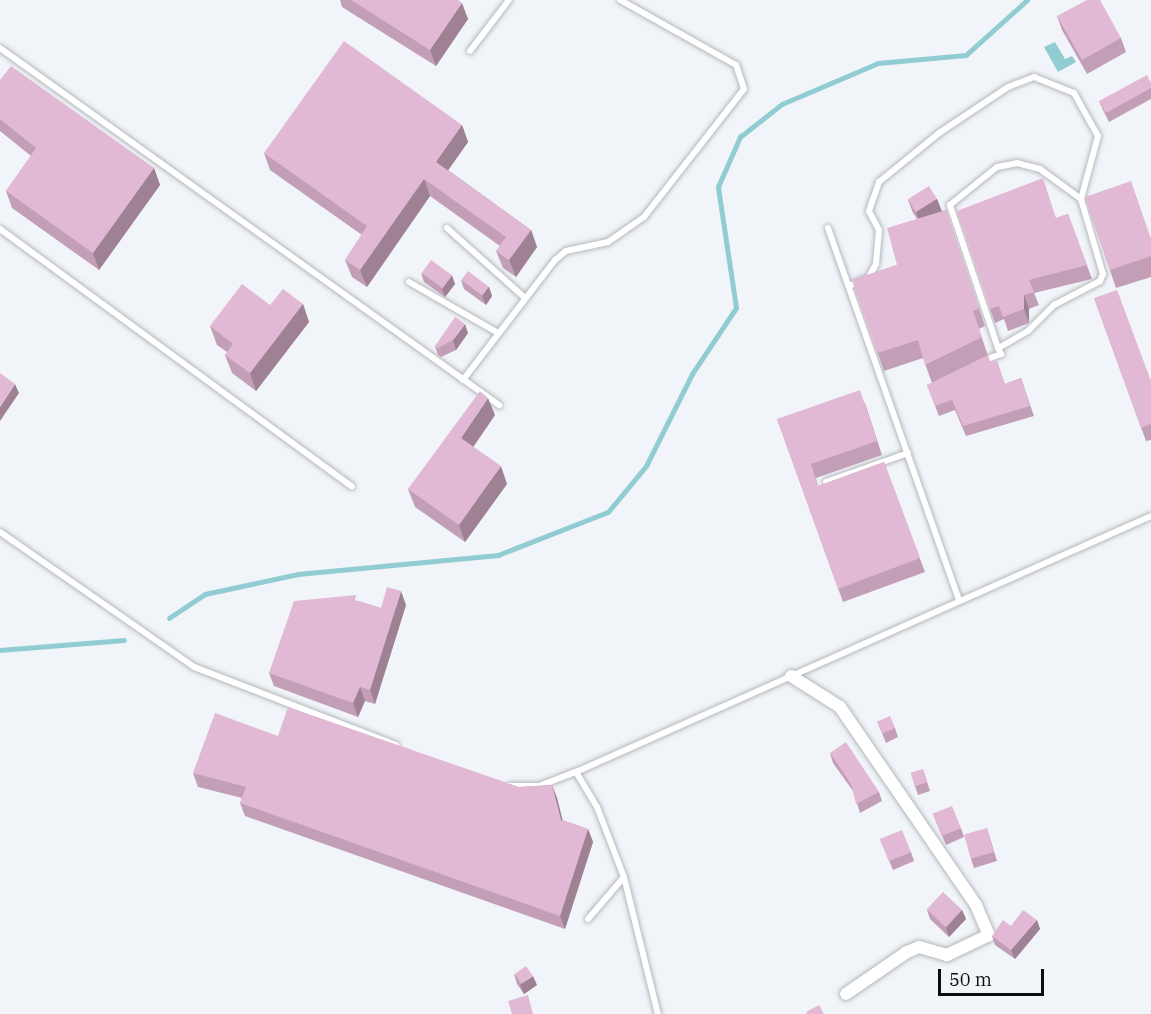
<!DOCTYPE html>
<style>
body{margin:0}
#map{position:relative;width:1151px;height:1014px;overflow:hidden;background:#f1f5f9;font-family:"IBM Plex Serif",serif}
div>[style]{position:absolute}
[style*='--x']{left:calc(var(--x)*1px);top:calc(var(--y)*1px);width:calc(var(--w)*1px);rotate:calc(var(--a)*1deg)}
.water>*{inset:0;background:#92ccd3}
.stream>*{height:4.5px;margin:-2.25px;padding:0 2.25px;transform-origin:2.25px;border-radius:2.25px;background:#92ccd3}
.roads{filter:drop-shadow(0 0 2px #b5b9bd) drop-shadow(0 0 2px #b5b9bd)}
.service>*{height:6px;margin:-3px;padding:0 3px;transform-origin:3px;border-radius:3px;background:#fff}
.minor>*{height:12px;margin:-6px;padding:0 6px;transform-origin:6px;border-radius:6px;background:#fff}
.wall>*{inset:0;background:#c29fb6}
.shaded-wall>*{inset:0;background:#9e8294}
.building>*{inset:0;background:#e2b9d4;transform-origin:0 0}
span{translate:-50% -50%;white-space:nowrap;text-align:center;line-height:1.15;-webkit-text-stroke:4.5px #f1f5f9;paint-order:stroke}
.scale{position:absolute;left:938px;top:969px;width:106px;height:27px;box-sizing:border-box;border:3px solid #0b0d0e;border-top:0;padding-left:8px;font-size:18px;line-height:21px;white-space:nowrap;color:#0b0d0e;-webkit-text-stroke:4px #f1f5f9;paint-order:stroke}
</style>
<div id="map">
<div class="water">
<i style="clip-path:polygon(1055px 42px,1065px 59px,1072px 56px,1076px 62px,1058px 72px,1044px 47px)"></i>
</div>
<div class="stream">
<i style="--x:169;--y:618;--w:43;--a:-33.7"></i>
<i style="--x:205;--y:594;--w:95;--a:-12.1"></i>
<i style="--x:298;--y:574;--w:201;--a:-5.4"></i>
<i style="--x:498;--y:555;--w:118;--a:-21.4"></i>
<i style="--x:608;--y:512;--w:60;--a:-50.4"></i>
<i style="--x:646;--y:466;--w:103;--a:-63.4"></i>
<i style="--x:692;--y:374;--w:79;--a:-56.3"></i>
<i style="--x:736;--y:308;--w:122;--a:-98.5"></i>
<i style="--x:718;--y:187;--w:55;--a:-66.3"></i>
<i style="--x:740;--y:137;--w:53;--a:-38.2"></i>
<i style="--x:782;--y:104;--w:104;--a:-23.1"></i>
<i style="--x:878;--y:63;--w:88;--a:-5.2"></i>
<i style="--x:966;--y:55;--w:82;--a:-42"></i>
<i style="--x:0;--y:650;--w:124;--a:-4.6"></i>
</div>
<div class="roads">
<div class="service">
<i style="--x:0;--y:48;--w:614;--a:35.58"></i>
<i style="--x:470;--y:51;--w:64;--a:-52.6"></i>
<i style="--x:447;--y:228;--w:103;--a:41.9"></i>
<i style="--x:828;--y:228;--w:393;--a:70.6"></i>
<i style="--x:0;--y:229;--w:436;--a:36.2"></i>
<i style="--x:409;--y:282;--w:103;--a:29.8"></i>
<i style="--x:849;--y:286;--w:22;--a:-24"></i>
<i style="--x:869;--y:277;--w:15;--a:-62"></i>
<i style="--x:876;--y:264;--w:34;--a:-85"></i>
<i style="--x:879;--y:230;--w:21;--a:-118"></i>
<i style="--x:869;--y:211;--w:31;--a:-71"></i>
<i style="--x:879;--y:182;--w:77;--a:-39.2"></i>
<i style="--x:939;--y:133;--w:83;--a:-33.7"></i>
<i style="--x:1008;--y:87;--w:28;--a:-21"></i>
<i style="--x:1034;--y:77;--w:43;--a:21.8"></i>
<i style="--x:1074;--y:93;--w:49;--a:60.8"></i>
<i style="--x:1098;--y:136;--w:65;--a:105.1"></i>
<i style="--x:1081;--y:199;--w:78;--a:73.7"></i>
<i style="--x:1103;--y:274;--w:8;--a:113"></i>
<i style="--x:1100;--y:281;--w:52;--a:152.4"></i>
<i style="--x:1054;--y:305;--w:37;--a:135"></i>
<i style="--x:1028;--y:331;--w:34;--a:150"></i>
<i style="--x:998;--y:348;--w:7;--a:63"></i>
<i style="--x:1001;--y:354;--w:20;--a:160"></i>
<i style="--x:998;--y:348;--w:151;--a:-108.6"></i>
<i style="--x:950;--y:205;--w:60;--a:-39"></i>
<i style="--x:997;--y:167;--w:20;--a:-11"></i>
<i style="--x:1017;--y:163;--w:24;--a:15"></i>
<i style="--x:1040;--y:169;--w:51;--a:36.2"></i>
<i style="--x:463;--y:380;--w:151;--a:-52.5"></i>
<i style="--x:555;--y:260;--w:14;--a:-39"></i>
<i style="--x:566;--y:251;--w:43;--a:-12.1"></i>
<i style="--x:608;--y:242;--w:44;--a:-34.8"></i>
<i style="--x:644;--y:217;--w:162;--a:-52"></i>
<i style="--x:744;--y:89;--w:25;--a:-108"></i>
<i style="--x:736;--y:65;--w:133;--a:-150.7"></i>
<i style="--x:826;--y:482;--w:87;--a:-19.5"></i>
<i style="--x:0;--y:532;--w:236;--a:34.8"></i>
<i style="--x:194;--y:667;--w:217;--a:21.1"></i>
<i style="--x:576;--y:772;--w:41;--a:59"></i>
<i style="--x:597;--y:807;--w:75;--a:68.9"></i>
<i style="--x:624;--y:877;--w:141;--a:76.1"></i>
<i style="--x:510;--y:786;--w:29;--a:0"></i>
<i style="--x:539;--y:786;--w:40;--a:-21"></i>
<i style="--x:576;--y:772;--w:629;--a:-24"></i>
<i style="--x:588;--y:919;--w:55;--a:-49.4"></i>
</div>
<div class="minor">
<i style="--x:791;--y:676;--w:58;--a:32.3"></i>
<i style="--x:840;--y:707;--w:240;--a:55.5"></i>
<i style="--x:976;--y:905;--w:33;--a:67"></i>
<i style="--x:989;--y:935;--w:47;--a:154.5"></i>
<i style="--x:947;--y:955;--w:29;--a:-164"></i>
<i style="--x:919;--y:947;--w:13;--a:157"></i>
<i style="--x:907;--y:952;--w:74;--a:145.5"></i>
</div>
</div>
<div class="wall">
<i style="clip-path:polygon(340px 0,458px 0,468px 19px,436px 66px,342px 7px)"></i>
<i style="clip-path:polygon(1057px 16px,1121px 38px,1126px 52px,1087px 74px,1062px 30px)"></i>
<i style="clip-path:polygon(0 80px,154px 168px,160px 185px,99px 270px,12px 208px,6px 191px,31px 156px,0 131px)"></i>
<i style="clip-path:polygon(1151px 83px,1151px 99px,1109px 122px,1103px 110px,1099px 101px)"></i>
<i style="clip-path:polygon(462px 125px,468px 142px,448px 170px,531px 230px,537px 247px,516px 277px,503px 268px,496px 251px,500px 246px,430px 196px,367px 287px,352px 277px,345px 260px,362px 235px,270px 170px,264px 153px)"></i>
<i style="clip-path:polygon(1085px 197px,1151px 238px,1151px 277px,1116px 288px)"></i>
<i style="clip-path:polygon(937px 199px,942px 211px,946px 210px,985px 326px,979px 329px,990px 362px,1005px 384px,1021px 378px,1034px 416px,966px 436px,955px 410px,939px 416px,927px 385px,932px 383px,923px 358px,884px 371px,852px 280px,897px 265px,917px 219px,913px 213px,908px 200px)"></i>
<i style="clip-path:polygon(1068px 214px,1092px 279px,1034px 293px,1039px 305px,1029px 309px,1029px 323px,1008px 331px,1004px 319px,995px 323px,990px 309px,1056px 218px)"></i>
<i style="clip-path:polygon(421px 273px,455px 284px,445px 297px,424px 282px)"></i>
<i style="clip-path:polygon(461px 280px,489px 287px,492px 296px,486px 305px,464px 289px)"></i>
<i style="clip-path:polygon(1094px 298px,1151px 381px,1151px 440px,1146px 441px)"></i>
<i style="clip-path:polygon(303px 304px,309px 322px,256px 391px,232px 373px,225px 355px,227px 352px,217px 345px,210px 326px,270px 305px)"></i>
<i style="clip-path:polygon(468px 333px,456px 350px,441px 357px,438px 355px,435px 346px)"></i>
<i style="clip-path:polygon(865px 403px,882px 455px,816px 478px,818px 486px,884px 462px,925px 572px,843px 602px,777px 419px)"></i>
<i style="clip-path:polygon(495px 415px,473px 447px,507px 484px,465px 542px,415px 507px,408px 489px)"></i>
<i style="clip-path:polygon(358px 601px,381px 608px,406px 605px,375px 704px,365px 701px,358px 717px,274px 686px,269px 673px)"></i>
<i style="clip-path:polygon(877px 721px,895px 728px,898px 737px,886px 743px)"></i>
<i style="clip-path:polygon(278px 736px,519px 787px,552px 785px,557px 798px,562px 820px,588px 829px,593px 842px,565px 929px,245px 816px,240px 803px,242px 798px,198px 787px,193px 773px)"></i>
<i style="clip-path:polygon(830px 753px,879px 792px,882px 801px,860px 813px,853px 791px,833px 763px)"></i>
<i style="clip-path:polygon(923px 769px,930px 791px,918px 795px,915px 786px)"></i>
<i style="clip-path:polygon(933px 814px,961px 828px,964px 837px,946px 845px)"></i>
<i style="clip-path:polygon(987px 828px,997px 861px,974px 868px,971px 859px)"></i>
<i style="clip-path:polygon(880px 839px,911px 852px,914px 861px,893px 870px)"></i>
<i style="clip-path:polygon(927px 910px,962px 910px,966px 919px,949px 937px,930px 919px)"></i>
<i style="clip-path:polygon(1037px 920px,1040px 929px,1015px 959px,995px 945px,992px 936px)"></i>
<i style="clip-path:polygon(514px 974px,537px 985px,524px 994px,517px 984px)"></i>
</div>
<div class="shaded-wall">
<i style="clip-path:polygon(462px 3px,468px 19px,436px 66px,430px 50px)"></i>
<i style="clip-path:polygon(462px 125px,468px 142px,442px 179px,436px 162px)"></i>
<i style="clip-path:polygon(154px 168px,160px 185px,99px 270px,93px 253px)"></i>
<i style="clip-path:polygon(424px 179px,430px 196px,367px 287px,360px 270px)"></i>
<i style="clip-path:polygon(937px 199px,942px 212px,921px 226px,916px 212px)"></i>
<i style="clip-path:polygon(531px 230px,537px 247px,516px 277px,509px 260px)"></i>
<i style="clip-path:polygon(452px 275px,455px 284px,445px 297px,442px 288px)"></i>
<i style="clip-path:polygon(489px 287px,492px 296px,486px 305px,482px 296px)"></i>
<i style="clip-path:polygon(1024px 295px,1029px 309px,1029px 323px,1024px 309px)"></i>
<i style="clip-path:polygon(303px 304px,309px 322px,256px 391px,250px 373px)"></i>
<i style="clip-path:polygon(465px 324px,468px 333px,456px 350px,453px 340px)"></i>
<i style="clip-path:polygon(15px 384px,19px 393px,0 421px,0 407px)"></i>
<i style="clip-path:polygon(488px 398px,495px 415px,467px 456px,461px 438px)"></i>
<i style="clip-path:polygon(501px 466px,507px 484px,465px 542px,459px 525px)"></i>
<i style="clip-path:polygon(401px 591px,406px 605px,375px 704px,370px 690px)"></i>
<i style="clip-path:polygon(360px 687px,365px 701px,358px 717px,353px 703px)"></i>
<i style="clip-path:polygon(552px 785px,557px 798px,566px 833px,561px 820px)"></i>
<i style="clip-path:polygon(588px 829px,593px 842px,565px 929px,560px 916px)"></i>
<i style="clip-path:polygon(962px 910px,966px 919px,949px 937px,946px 928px)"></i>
<i style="clip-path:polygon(1037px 920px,1040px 929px,1015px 959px,1011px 950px)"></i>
<i style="clip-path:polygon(533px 976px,537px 985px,524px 994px,520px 985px)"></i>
</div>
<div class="building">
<i style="clip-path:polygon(351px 0,458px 0,462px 3px,430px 50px)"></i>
<i style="clip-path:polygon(1087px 0,1100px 0,1121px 38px,1082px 60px,1057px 16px)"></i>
<i style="clip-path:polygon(344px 41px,462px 125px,436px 162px,531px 230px,509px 260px,496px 251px,506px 237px,424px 179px,360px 270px,345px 260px,367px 226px,264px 153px)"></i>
<i style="clip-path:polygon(11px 66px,154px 168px,93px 253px,6px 191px,36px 148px,0 119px,0 80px)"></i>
<i style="clip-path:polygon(1147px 75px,1151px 83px,1151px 88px,1106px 113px,1099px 101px)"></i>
<i style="clip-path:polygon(1043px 178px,1056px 218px,1068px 214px,1087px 265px,1029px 280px,1034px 292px,1024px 295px,1024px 309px,1003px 317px,999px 306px,990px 309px,957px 211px)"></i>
<i style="clip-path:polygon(1131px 181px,1151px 239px,1151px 256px,1110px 270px,1085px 197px)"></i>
<i style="left:929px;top:186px;width:15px;height:25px;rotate:58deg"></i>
<i style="clip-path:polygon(946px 210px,979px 308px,973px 311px,982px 337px,925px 365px,918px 340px,877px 353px,852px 280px,897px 265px,887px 228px)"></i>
<i style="left:431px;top:260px;width:26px;height:16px;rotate:36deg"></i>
<i style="left:468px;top:271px;width:26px;height:11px;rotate:37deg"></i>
<i style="clip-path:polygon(242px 284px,270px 305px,283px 289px,303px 304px,250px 373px,225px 355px,233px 344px,210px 326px)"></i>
<i style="clip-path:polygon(1117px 290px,1151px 381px,1151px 424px,1141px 428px,1094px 298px)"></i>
<i style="clip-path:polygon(455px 317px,465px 324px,453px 340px,438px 348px,435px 346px)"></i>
<i style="clip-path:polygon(988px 355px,990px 362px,997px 360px,1005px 384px,1021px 378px,1030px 406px,963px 426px,952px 400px,935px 406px,927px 385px)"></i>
<i style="clip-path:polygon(0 373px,15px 384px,0 407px)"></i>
<i style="clip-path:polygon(860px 390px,877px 441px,811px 464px,818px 486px,884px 462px,920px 558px,838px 589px,777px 419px)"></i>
<i style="clip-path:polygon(480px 391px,488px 398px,461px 438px,501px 466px,459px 525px,408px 489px)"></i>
<i style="clip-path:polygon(387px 587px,401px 591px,370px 690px,360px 687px,353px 703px,269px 673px,294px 601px,356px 595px,355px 600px,381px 608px)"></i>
<i style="clip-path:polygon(288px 707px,519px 787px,552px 785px,561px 820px,588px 829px,560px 916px,240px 803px,246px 787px,193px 773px,215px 713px,278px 736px)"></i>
<i style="left:890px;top:716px;width:13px;height:14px;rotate:67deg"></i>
<i style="clip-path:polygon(846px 742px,879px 792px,856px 804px,851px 784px,830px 753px)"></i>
<i style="left:923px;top:769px;width:14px;height:13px;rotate:73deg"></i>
<i style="left:952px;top:806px;width:24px;height:21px;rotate:68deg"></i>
<i style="left:987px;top:828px;width:25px;height:24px;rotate:74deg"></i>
<i style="left:902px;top:830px;width:24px;height:24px;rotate:68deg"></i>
<i style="left:943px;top:892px;width:26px;height:24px;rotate:43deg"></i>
<i style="clip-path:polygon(1023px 910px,1037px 920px,1011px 950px,992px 936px,1003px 920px,1011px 926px)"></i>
<i style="left:526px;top:966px;width:12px;height:14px;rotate:55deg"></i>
<i style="clip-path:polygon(528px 995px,533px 1014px,512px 1014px,508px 1001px)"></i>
<i style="clip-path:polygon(819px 1005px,824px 1014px,807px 1014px,806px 1012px)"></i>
</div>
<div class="scale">50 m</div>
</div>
